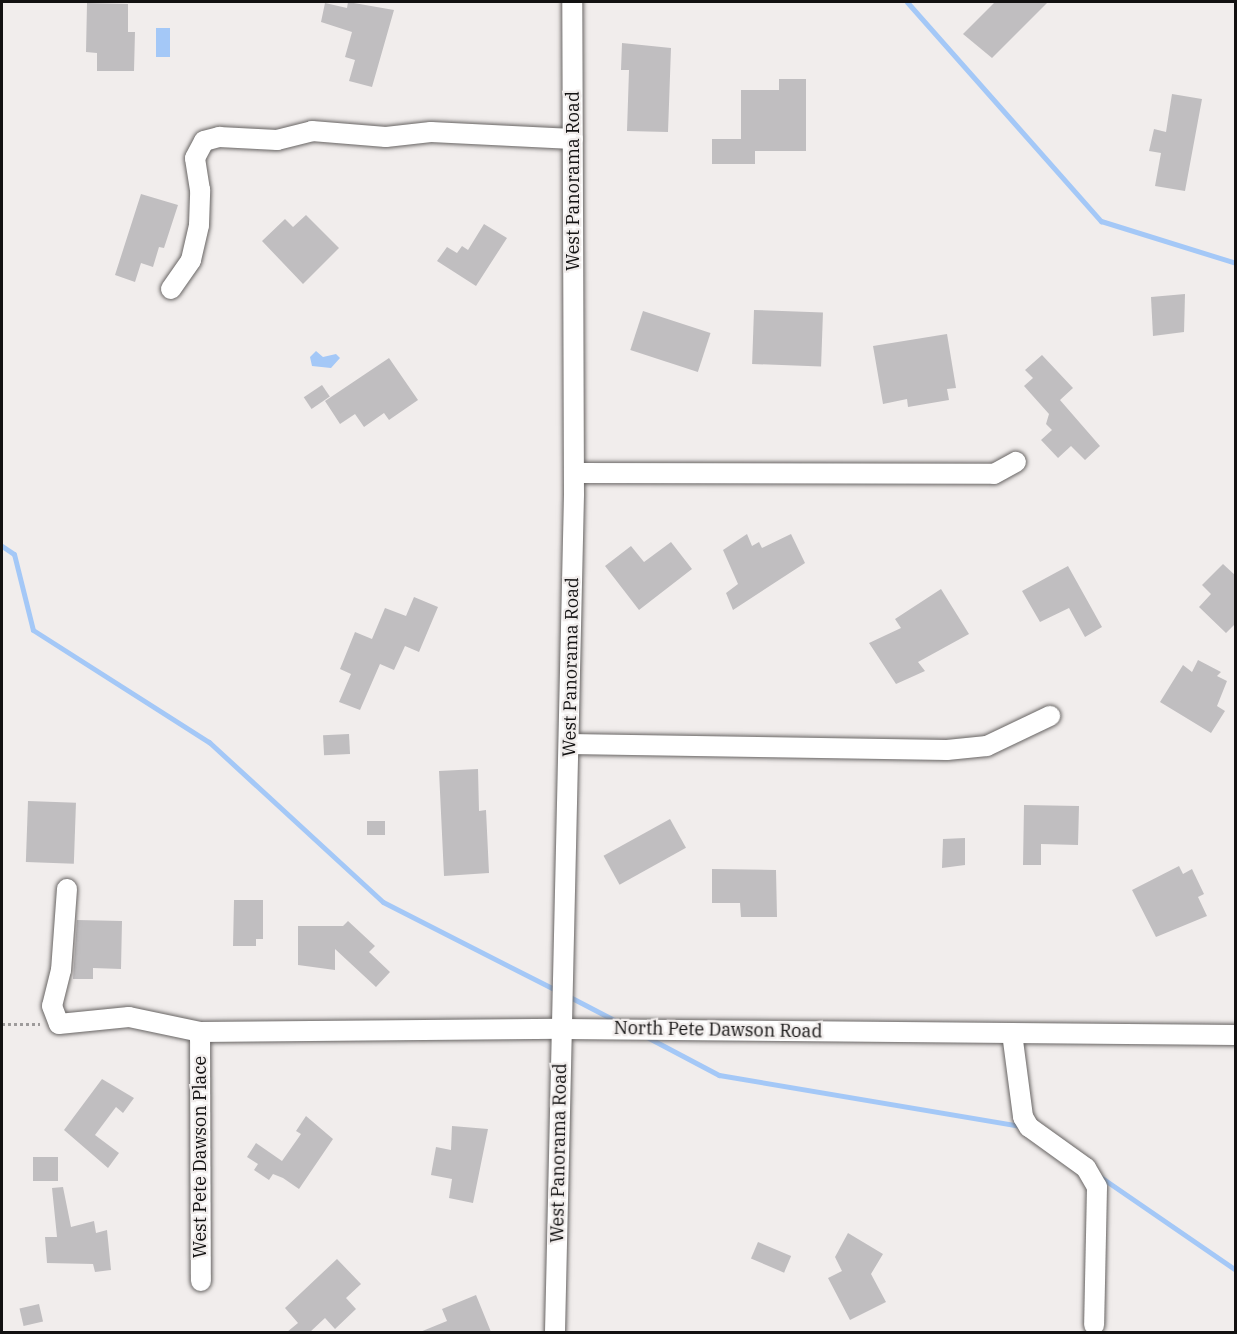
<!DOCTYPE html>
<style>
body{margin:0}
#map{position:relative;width:1237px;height:1334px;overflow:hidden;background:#f1edec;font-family:"IBM Plex Serif",serif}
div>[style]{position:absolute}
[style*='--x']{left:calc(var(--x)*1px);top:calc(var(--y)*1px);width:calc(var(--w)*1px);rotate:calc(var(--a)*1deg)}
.water>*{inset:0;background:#a4c8f7;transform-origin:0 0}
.stream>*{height:5px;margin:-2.5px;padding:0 2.5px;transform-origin:2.5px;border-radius:2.5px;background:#a4c8f7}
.building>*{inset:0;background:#c0bec0;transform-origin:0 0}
.path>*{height:3px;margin-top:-1.5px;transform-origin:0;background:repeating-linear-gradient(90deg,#9e9b9b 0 3px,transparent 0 6px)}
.roads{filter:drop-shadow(0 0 2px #676463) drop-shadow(0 0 2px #676463)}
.minor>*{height:20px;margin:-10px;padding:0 10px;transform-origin:10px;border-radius:10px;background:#fff}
span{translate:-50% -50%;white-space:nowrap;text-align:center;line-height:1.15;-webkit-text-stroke:4.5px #f1edec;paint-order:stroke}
.street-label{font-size:18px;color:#121111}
.frame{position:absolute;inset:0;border:3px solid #121111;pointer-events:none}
</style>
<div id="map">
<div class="water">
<i style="left:156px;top:28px;width:14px;height:29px"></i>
<i style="clip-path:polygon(316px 351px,323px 357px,336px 354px,340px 358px,331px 368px,312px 366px,310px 357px)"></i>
</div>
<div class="stream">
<i style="--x:907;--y:2;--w:293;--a:48.5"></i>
<i style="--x:1101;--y:221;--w:141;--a:17.3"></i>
<i style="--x:2;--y:546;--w:14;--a:34"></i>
<i style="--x:14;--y:554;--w:78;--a:76"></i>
<i style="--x:33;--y:630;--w:209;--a:32.5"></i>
<i style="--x:209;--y:742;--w:236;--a:42.6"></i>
<i style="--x:383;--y:902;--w:199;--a:27"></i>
<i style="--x:568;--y:996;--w:56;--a:27.5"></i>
<i style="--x:645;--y:1036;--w:84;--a:27.8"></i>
<i style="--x:719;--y:1075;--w:306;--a:9.6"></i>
<i style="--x:1099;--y:1176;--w:166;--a:34.5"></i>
</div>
<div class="building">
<i style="clip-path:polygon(348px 2px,394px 10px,372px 87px,349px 81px,355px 60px,345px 57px,352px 32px,321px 22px,325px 3px,347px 8px)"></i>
<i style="clip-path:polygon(995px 2px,1048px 2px,992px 58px,963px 34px)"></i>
<i style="clip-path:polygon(87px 3px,128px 4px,128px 32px,135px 32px,134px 71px,97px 71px,97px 53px,86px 52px)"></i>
<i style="clip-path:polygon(622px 43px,671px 48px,668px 132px,627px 131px,629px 70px,621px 70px)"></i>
<i style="clip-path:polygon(779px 79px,806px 79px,806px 151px,755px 151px,755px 164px,712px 164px,712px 139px,741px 139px,741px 90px,779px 90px)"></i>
<i style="clip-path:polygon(1172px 94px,1202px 99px,1185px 191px,1155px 186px,1161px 153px,1149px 151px,1154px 129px,1166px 132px)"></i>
<i style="clip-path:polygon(141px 194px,178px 205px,164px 248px,159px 247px,153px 267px,141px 263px,135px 282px,115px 275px)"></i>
<i style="clip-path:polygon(306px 215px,339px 248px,303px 284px,262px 241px,285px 219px,293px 227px)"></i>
<i style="clip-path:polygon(484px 224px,507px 238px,476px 286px,437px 261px,447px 247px,457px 253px,462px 246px,468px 250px)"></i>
<i style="clip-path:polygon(1185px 294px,1184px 332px,1153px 336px,1151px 297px)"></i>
<i style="left:754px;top:310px;width:69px;height:54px;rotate:2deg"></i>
<i style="left:643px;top:311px;width:71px;height:41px;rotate:18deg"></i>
<i style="clip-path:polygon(947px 334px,956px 388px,947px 389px,949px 400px,908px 407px,907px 399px,883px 404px,873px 346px)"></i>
<i style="clip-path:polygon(1042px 355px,1073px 388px,1060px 400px,1100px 446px,1085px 460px,1071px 446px,1058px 458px,1041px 440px,1052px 430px,1046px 424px,1049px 414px,1024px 386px,1033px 378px,1025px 370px)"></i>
<i style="clip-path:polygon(389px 358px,418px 400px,389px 420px,384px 413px,364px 427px,355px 414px,340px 424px,325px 401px)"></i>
<i style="left:322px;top:385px;width:14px;height:22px;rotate:56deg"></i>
<i style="clip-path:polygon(747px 534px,752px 546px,759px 542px,762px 548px,791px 534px,805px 563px,733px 610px,726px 593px,738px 584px,723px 550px)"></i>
<i style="clip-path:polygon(671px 542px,692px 569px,639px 610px,605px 566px,631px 546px,644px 562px)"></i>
<i style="clip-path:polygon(1223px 564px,1236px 576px,1236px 623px,1226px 633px,1199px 607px,1211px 594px,1202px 585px)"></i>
<i style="clip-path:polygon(1068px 566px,1102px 627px,1085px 637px,1069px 608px,1040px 622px,1022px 591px)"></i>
<i style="clip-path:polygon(941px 589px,969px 634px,918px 662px,925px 671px,896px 684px,869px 643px,901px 628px,895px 619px)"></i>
<i style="clip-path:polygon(414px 597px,438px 607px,419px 652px,405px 646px,394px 670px,380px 664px,360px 710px,339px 702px,351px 674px,340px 669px,355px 632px,372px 639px,385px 608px,406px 616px)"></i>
<i style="clip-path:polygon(1198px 660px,1221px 672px,1217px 676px,1227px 681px,1217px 706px,1225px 711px,1211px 733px,1160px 702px,1183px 665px,1192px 672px)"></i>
<i style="left:349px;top:734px;width:20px;height:26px;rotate:87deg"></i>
<i style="clip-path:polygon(478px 769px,479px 811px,486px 810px,489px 873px,444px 876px,439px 771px)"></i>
<i style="left:28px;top:801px;width:48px;height:61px;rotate:2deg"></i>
<i style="clip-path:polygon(1024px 805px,1079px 806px,1078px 845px,1041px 844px,1041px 865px,1023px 865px)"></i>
<i style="left:670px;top:819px;width:33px;height:76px;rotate:61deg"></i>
<i style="left:367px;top:821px;width:18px;height:14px"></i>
<i style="clip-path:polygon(965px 838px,965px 865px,942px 868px,943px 839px)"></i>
<i style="clip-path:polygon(1179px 866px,1183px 874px,1192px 869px,1204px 894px,1198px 897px,1207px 916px,1156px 937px,1132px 890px)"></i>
<i style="clip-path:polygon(712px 869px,776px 870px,777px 917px,741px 917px,740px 903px,712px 903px)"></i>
<i style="clip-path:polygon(234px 900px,263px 900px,263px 939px,256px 939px,256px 946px,233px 946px)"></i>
<i style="clip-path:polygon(77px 920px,122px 921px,121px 969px,93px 968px,93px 979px,73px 979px)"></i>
<i style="clip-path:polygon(348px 921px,375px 946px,369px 952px,390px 972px,376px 987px,335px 949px,335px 970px,298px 965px,298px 926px,343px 926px)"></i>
<i style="clip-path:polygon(102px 1079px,134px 1098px,123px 1113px,116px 1107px,95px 1135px,119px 1153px,108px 1168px,64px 1130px)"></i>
<i style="clip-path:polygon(306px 1116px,333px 1139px,299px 1189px,283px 1178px,273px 1174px,269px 1180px,254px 1170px,258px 1164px,247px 1157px,256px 1143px,282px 1161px,301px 1134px,296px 1131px)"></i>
<i style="clip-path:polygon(452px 1126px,488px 1129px,473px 1203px,449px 1198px,452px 1179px,431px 1175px,436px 1147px,451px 1150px)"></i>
<i style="left:33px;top:1157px;width:25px;height:24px"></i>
<i style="clip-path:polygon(63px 1187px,71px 1227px,94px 1221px,96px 1233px,107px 1230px,111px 1270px,95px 1272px,93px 1264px,47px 1263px,45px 1237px,57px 1237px,52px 1188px)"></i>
<i style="clip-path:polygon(848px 1233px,883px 1254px,871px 1274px,886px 1302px,850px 1320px,828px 1278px,842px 1271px,835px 1257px)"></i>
<i style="left:758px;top:1242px;width:36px;height:18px;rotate:23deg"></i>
<i style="clip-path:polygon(337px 1259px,361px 1284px,346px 1298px,356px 1309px,335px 1329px,325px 1318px,310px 1332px,287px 1332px,298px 1323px,285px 1308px)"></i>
<i style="clip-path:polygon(476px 1295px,491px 1332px,420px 1332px,447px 1321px,442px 1309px)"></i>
<i style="left:39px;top:1304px;width:18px;height:20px;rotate:77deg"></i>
</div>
<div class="path">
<i style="--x:2;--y:1024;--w:38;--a:0"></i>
</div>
<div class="roads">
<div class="minor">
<i style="--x:171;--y:289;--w:35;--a:-55"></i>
<i style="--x:191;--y:260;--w:36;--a:-77"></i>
<i style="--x:199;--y:225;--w:35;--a:-88"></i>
<i style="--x:200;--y:190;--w:32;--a:-99"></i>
<i style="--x:195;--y:158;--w:19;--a:-62"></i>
<i style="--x:204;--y:141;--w:16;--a:-15"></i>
<i style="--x:219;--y:137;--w:58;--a:3"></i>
<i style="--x:277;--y:140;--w:36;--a:-14"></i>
<i style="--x:312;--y:131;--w:74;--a:4.6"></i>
<i style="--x:386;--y:137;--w:45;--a:-6.3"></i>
<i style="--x:431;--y:132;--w:142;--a:2.8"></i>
<i style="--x:574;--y:473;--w:420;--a:0.1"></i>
<i style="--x:994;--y:474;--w:25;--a:-29"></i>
<i style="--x:569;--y:744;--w:378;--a:0.9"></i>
<i style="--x:947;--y:750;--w:40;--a:-5.7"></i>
<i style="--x:987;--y:746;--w:70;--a:-25.5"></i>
<i style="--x:67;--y:889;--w:81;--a:94.2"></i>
<i style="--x:61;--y:970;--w:37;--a:104"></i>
<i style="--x:52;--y:1006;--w:19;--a:69"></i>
<i style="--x:59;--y:1024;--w:70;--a:-5.7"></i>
<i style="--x:129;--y:1017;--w:73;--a:11.9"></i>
<i style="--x:200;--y:1032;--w:363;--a:-0.5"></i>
<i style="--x:563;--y:1029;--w:673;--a:0.51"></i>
<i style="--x:200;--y:1032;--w:249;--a:89.8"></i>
<i style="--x:1012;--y:1033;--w:85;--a:82.5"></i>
<i style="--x:1023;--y:1117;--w:12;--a:59"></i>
<i style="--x:1029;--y:1127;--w:70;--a:35.7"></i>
<i style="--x:1086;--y:1168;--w:22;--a:60"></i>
<i style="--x:1097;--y:1187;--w:138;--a:91.2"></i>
<i style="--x:555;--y:1332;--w:838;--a:-88.7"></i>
<i style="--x:574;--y:494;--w:492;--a:-90.2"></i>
</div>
</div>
<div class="street-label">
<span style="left:573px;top:181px;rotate:-90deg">West Panorama Road</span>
<span style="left:571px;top:667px;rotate:-89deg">West Panorama Road</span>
<span style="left:718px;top:1030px;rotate:1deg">North Pete Dawson Road</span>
<span style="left:559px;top:1153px;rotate:-89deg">West Panorama Road</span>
<span style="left:200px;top:1157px;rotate:-90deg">West Pete Dawson Place</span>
</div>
<div class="frame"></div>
</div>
